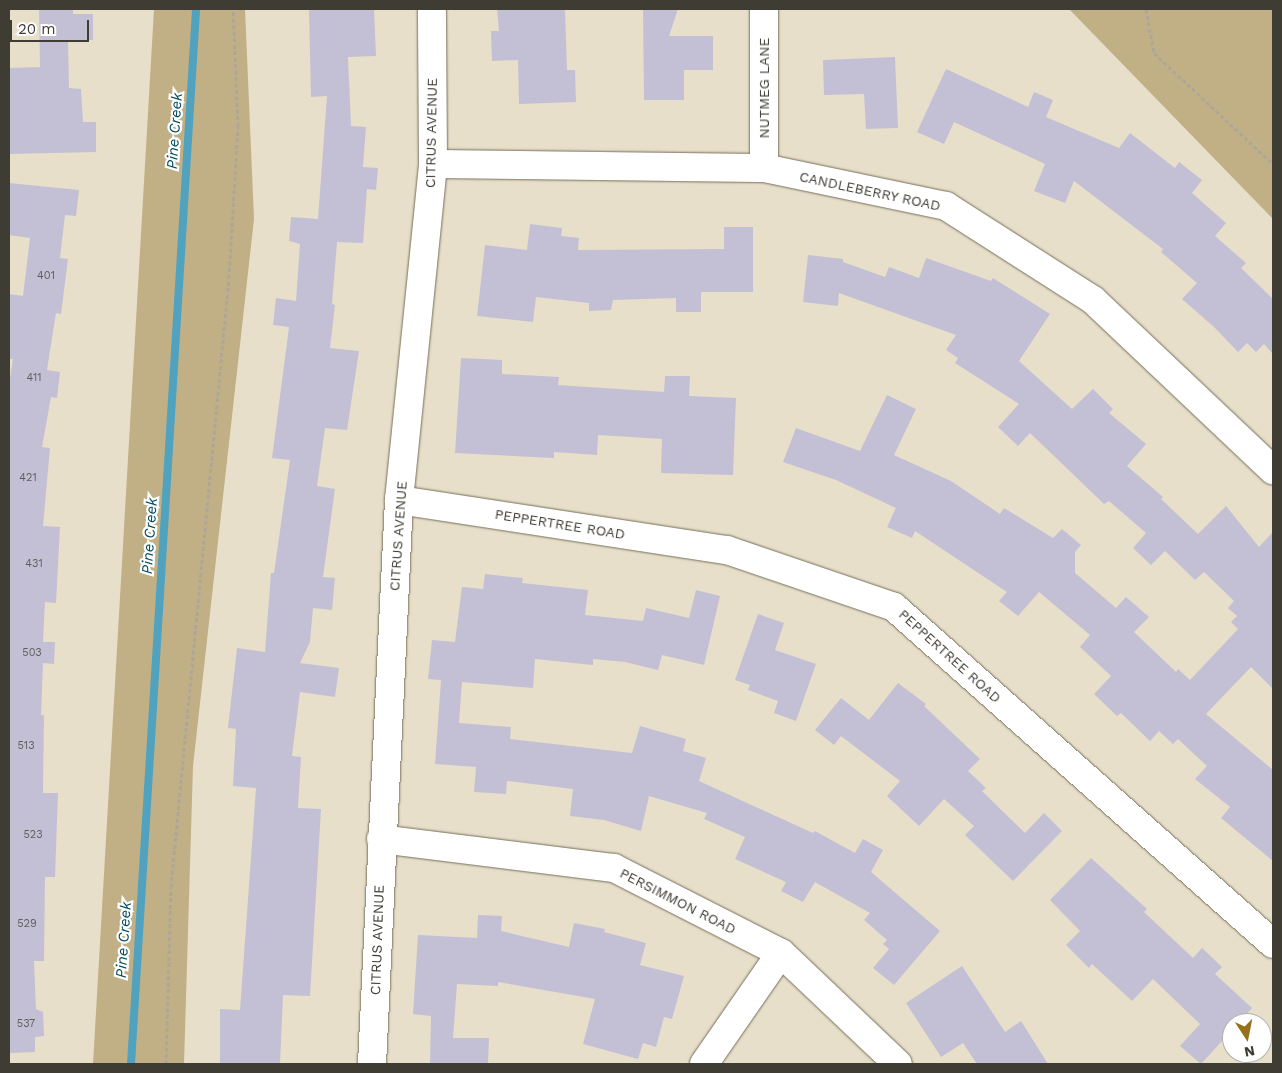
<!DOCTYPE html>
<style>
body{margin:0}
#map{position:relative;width:1282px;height:1073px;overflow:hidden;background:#e7dfc9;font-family:"Work Sans",sans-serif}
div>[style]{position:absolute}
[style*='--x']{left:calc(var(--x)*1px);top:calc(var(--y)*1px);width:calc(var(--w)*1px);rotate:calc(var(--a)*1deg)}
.green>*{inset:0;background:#c1b086}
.stream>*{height:8px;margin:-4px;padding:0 4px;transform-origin:4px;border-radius:4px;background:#50a2bf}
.building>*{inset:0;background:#c3c0d6}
.path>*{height:3px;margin-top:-1.5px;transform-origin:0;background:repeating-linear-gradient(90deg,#aea796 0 4px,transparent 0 6.5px)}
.roads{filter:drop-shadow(0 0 1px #766f5c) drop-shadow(0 0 1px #766f5c)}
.minor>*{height:28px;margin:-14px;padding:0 14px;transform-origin:14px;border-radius:14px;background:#fff}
span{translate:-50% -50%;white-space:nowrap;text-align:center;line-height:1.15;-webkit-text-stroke:4.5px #fff;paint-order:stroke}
.number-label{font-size:11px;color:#605d5c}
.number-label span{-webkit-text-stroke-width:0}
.street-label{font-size:14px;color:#3f3c34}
.water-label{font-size:15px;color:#014c60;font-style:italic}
.frame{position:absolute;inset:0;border:10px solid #3f3c34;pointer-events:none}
.north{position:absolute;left:1222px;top:1013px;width:50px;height:50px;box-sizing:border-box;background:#fff;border:1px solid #b2b1ae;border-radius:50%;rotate:169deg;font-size:14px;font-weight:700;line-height:20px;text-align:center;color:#3f3c34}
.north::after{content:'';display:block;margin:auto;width:18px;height:22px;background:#95711a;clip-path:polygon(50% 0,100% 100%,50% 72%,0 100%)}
.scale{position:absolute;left:10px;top:20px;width:79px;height:22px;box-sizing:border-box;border:2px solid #3f3c34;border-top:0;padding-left:6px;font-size:15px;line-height:18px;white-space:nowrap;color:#3f3c34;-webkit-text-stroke:4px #fff;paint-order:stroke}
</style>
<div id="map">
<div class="green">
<i style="clip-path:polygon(154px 9px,245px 9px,254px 219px,193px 766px,184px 1064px,93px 1064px)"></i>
<i style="clip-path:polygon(1069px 9px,1273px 9px,1273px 219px)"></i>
</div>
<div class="stream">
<i style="--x:131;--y:1064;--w:1057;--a:-86.47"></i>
</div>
<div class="building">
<i style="clip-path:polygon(39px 9px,73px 9px,73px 14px,93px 14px,93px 40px,68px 40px,69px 88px,81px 89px,83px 122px,96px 122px,96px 152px,9px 154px,9px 68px,40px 67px)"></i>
<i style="clip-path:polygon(309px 9px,374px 9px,376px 56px,348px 57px,351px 126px,366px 127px,363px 167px,378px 168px,376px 190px,367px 189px,363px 243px,337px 242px,332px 304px,335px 305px,330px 348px,359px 351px,347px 430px,325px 428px,317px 486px,335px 489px,323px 577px,335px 578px,332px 610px,313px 608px,310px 642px,300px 663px,339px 668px,335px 697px,300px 692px,292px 756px,301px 757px,298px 808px,321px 809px,310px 996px,283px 995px,280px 1064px,220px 1064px,220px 1009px,240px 1010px,256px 788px,233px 786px,236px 729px,228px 728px,237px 648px,265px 652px,271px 573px,274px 573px,290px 460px,272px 458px,289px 327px,273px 325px,276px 298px,296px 301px,300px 244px,289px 241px,291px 217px,318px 219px,327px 96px,311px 97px)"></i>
<i style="clip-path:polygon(497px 9px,565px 9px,567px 70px,575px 70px,576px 102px,519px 104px,518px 60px,492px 61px,491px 31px,499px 31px)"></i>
<i style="clip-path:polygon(643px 9px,678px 9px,669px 36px,713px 36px,713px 70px,684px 70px,684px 100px,644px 100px)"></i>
<i style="clip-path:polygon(895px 57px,898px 128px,866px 129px,864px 94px,824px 95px,823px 60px)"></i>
<i style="clip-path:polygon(946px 69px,1028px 107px,1034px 92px,1053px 100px,1046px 117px,1119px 148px,1130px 133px,1175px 168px,1179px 162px,1202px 180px,1192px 193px,1226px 223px,1215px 236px,1246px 263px,1241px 268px,1273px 299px,1273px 354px,1264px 344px,1256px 352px,1247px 343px,1238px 352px,1214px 327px,1182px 299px,1197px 283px,1161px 252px,1163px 249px,1074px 181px,1065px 203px,1034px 191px,1045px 164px,954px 122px,944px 144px,917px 132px)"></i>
<i style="clip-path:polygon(9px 183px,79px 190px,76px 216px,65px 215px,60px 258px,68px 259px,61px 314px,56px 313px,47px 370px,60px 372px,57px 398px,51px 397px,42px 447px,50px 448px,43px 526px,60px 527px,56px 603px,45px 602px,43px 642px,55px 642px,54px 664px,43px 663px,41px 715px,44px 715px,43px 793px,58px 793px,55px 877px,45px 877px,44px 961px,34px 961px,36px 1009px,43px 1012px,44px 1036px,35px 1037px,35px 1052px,9px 1053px,9px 384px,13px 359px,9px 359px,9px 294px,23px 296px,30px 238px,9px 235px)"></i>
<i style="clip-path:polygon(530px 224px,562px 228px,561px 236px,579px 238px,578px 250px,724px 249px,724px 227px,753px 227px,753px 292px,701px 292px,701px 312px,676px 312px,676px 298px,613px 300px,611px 310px,589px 311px,589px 303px,536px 297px,533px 322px,477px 316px,485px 245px,527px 250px)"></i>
<i style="clip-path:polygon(808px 255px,843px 259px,843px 262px,885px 277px,889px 267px,919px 278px,926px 258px,991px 281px,993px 278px,1050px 314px,1019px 361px,1072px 409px,1093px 389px,1113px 409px,1109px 413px,1146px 444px,1127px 466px,1163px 497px,1161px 499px,1198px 534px,1226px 506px,1259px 547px,1273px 532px,1273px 689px,1251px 667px,1206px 714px,1273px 770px,1273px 861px,1221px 818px,1230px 807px,1195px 779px,1207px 766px,1178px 739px,1173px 744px,1159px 731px,1150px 741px,1121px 713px,1117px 716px,1094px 694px,1111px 676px,1080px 647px,1090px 635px,1039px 592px,1018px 616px,999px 601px,1007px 592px,915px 531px,912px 538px,887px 527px,896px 508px,836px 480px,783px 462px,796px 428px,860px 451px,887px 395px,916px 409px,894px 455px,951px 481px,1000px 514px,1004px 508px,1053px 538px,1062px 529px,1081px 545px,1075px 552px,1075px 573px,1116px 608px,1126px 597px,1149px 617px,1134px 632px,1176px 672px,1178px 669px,1190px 680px,1238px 629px,1231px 622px,1237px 616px,1228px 608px,1234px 601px,1204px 572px,1195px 580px,1165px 551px,1151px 565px,1133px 548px,1146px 533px,1109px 501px,1104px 504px,1030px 433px,1018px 446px,998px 427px,1019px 404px,955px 363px,958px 358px,946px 350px,956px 335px,839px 293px,838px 306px,803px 302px)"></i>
<i style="clip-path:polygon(461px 358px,502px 360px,502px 374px,559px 377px,558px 385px,664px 392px,665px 376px,690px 376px,689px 396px,736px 398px,733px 475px,661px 473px,662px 439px,598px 435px,597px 455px,554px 452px,554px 458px,455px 453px)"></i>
<i style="clip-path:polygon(485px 574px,523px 578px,522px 583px,588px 590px,585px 615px,643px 621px,646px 608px,689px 618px,696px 590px,720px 596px,704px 665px,662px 655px,658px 670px,625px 662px,593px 659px,593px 665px,535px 659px,533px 688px,462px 682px,459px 723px,511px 727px,510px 739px,632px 753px,640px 726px,686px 739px,683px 751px,706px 758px,699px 781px,813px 833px,815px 831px,855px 853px,863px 839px,883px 850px,871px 872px,940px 931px,894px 985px,873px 968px,889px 949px,883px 944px,887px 940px,864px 920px,870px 913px,815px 882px,803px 902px,781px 891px,786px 882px,735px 859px,745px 837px,704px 819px,707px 813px,649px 796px,641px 831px,604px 820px,570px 816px,573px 789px,507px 781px,506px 794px,474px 792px,476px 767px,435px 764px,441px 680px,428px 679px,432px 640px,455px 642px,462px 587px,483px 589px)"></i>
<i style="clip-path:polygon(758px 614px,784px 623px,775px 650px,816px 664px,796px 721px,774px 713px,778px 701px,748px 690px,750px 685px,735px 680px)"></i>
<i style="clip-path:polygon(898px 683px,926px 704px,924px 706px,980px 759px,968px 771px,986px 788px,982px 791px,1025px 833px,1044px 813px,1062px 831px,1013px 881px,965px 835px,974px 826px,944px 799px,919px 826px,887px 796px,900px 781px,841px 736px,834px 745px,815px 730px,841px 698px,869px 720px)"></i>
<i style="clip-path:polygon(1091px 858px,1147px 909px,1144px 912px,1193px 958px,1202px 948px,1222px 967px,1215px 974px,1252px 1008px,1239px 1023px,1232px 1023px,1232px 1030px,1201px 1064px,1180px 1046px,1200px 1024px,1153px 979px,1132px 1001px,1092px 964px,1089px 968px,1066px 945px,1080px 931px,1050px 900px)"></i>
<i style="clip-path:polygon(478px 915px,502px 916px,501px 931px,569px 947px,574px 923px,605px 929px,604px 932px,646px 943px,640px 965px,684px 976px,672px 1019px,664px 1017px,656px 1047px,643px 1043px,638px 1059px,583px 1044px,595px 999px,498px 982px,498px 986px,457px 984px,453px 1038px,489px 1038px,488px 1064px,430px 1064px,431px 1016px,413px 1014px,418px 935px,477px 938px)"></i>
<i style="clip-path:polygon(962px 966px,1005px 1032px,1021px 1021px,1048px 1064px,977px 1064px,963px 1043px,941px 1057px,906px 1003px)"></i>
</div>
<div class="path">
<i style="--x:1146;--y:9;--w:45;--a:79.7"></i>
<i style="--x:1154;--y:53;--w:163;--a:43"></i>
<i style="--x:166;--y:1064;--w:177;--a:-88.4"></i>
<i style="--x:171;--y:887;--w:612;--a:-84.56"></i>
<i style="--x:229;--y:278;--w:152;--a:-86.6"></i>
<i style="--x:238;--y:126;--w:117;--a:-92.4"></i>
</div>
<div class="roads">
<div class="minor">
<i style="--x:764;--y:9;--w:159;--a:90"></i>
<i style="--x:433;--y:164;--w:331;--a:0.7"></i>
<i style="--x:764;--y:168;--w:186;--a:11.8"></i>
<i style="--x:946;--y:206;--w:174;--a:32.6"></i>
<i style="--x:1093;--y:300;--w:248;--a:43.4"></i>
<i style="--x:399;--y:500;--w:332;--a:8.7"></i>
<i style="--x:727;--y:550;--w:176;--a:18.8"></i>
<i style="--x:894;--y:607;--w:507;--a:41.64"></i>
<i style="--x:381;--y:839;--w:235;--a:7.1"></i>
<i style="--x:614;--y:868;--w:187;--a:27"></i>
<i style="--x:781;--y:953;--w:161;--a:43.5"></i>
<i style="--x:372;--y:1064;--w:565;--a:-87.26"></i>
<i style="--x:399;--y:500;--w:338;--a:-84.2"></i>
<i style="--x:433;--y:164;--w:155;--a:-90.4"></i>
<i style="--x:704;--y:1064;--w:135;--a:-55.3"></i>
</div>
</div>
<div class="number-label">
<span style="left:46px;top:276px">401</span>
<span style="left:34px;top:378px">411</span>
<span style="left:28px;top:478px">421</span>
<span style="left:34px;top:564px">431</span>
<span style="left:32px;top:653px">503</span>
<span style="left:26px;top:746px">513</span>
<span style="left:33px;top:835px">523</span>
<span style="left:27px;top:924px">529</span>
<span style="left:26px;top:1024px">537</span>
</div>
<div class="street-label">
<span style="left:764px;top:88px;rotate:-90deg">NUTMEG LANE</span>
<span style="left:431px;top:133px;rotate:-89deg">CITRUS AVENUE</span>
<span style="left:870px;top:191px;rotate:12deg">CANDLEBERRY ROAD</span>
<span style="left:560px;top:524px;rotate:9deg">PEPPERTREE ROAD</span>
<span style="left:398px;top:536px;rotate:-86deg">CITRUS AVENUE</span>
<span style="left:950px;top:656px;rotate:42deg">PEPPERTREE ROAD</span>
<span style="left:678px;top:901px;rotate:27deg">PERSIMMON ROAD</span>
<span style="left:377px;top:940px;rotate:-88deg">CITRUS AVENUE</span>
</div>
<div class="water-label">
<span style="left:175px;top:131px;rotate:-86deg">Pine Creek</span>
<span style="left:150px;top:536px;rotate:-86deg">Pine Creek</span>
<span style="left:124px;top:940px;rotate:-86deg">Pine Creek</span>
</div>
<div class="frame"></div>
<div class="north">N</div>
<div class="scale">20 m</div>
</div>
